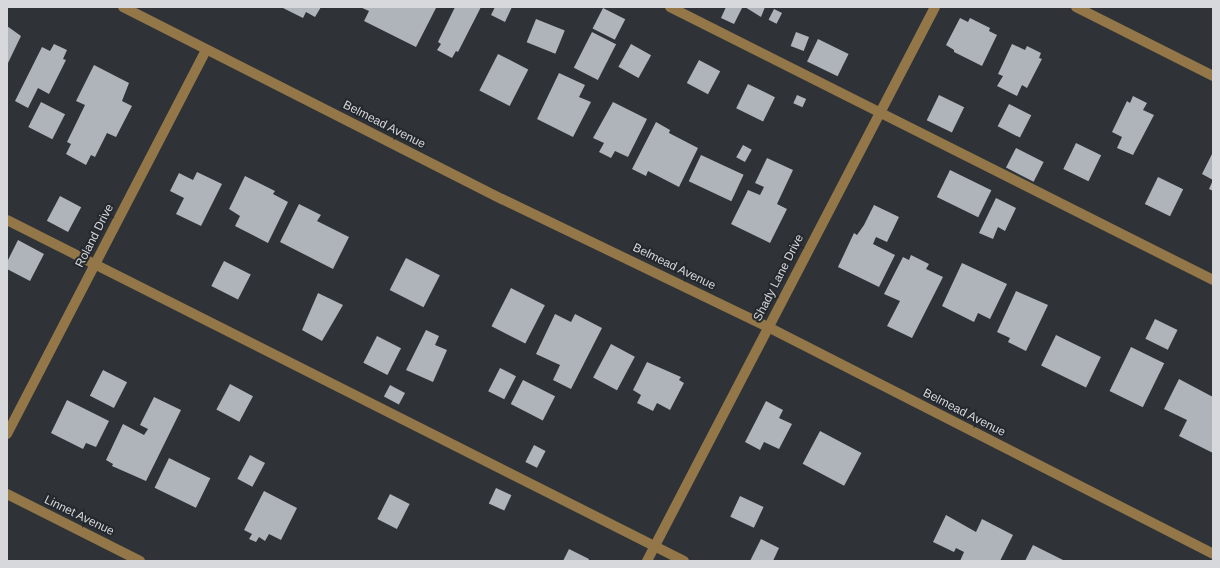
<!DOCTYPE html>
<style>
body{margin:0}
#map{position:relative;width:1220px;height:568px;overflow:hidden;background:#2f3338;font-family:Helvetica,sans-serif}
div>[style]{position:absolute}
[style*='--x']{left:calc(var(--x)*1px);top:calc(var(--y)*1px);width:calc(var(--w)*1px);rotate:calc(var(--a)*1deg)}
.building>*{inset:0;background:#afb3ba;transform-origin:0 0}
.minor>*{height:10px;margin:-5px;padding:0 5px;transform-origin:5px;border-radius:5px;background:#937748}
span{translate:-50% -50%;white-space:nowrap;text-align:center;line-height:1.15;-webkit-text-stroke:4px #25292e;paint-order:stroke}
.street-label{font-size:12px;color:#d6d8db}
.frame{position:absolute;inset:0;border:8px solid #d6d8db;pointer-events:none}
</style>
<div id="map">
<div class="building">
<i style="clip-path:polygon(281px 7px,321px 7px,315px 17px,306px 12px,303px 18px)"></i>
<i style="clip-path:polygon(360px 7px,434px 7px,436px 8px,416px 47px,364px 21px,369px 11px)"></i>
<i style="clip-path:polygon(455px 7px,481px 7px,458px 52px,456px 51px,452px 58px,437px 50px,441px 44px,438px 42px)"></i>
<i style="clip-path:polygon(495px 7px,512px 7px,505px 22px,491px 15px)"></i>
<i style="clip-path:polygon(726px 7px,742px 8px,734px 24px,721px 18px)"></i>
<i style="clip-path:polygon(745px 7px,765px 7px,761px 17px)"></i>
<i style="left:603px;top:8px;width:25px;height:23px;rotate:27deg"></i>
<i style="left:774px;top:9px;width:9px;height:12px;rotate:27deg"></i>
<i style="clip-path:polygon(960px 18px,968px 22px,970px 18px,990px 28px,989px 31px,997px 35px,982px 66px,954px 52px,954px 50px,946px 45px)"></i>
<i style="left:536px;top:19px;width:31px;height:25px;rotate:22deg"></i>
<i style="clip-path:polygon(7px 26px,21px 36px,7px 65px)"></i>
<i style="left:592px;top:32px;width:27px;height:40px;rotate:27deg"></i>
<i style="left:796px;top:32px;width:14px;height:15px;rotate:21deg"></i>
<i style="left:818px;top:39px;width:34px;height:25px;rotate:26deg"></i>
<i style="clip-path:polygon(54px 44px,67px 50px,63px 59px,66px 60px,49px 94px,38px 88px,28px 108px,15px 101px,42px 47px,50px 51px)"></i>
<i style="left:631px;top:44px;width:23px;height:26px;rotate:29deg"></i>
<i style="clip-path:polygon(1012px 44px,1025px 50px,1027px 46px,1041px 53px,1039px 58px,1042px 59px,1027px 88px,1022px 85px,1017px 96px,997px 86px,1003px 76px,998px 74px)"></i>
<i style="left:498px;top:54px;width:34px;height:41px;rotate:27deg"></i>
<i style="left:699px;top:60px;width:24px;height:26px;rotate:28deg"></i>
<i style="clip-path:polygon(94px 65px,129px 83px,122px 101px,132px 106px,116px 137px,107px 133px,95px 157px,91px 155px,86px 165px,66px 154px,71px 144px,67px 142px,85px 105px,76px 101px)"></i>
<i style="clip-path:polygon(559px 73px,585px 85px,579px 97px,591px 102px,573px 137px,537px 119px)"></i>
<i style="left:748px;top:84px;width:30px;height:27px;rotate:26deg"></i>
<i style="left:797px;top:95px;width:10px;height:9px;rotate:24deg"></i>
<i style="left:939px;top:95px;width:28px;height:28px;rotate:26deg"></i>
<i style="clip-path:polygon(1133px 96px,1147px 103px,1143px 110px,1154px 115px,1133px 155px,1117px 148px,1122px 137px,1112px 132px,1127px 101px,1130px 103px)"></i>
<i style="left:41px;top:102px;width:27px;height:28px;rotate:27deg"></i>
<i style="clip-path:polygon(613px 102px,647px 119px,628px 157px,615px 151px,611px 158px,599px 152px,604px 143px,593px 138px)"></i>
<i style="left:1009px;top:104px;width:25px;height:25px;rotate:27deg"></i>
<i style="clip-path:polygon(656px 122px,670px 130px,669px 133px,698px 148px,679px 187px,648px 171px,646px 176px,632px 169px)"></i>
<i style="left:1076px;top:143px;width:28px;height:29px;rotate:26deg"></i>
<i style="left:743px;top:145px;width:10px;height:14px;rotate:29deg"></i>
<i style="left:1016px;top:148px;width:31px;height:22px;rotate:27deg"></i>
<i style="clip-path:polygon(1213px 152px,1213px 191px,1209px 189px,1213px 180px,1202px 174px)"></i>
<i style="left:701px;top:155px;width:47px;height:29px;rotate:25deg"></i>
<i style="clip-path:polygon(767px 158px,793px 170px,777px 204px,787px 209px,770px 243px,731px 224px,748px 190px,760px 195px,764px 187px,755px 183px)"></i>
<i style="left:950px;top:170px;width:46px;height:30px;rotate:26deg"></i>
<i style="clip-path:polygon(197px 172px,222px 184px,201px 226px,176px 214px,184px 198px,170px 191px,179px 173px,193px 180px)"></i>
<i style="clip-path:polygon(245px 176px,275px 191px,273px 194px,288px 202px,268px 243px,235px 226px,240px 216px,229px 209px)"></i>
<i style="left:1158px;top:177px;width:28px;height:30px;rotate:26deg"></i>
<i style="left:60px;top:196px;width:24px;height:28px;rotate:28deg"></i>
<i style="clip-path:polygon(996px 198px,1016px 208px,1005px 231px,998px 227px,993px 239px,979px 233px)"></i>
<i style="clip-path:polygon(299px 204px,321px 215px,317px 221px,349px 237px,333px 269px,280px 242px)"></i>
<i style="clip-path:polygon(874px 205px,899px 217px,887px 242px,876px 237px,873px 244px,895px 255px,879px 287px,838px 267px,854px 233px,857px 235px,864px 225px)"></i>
<i style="clip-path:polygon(18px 240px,44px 254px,30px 281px,7px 269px,7px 262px)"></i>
<i style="clip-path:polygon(911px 255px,929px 264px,926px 269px,943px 277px,912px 338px,887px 326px,900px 301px,884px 294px,903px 257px,909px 260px)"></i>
<i style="left:406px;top:258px;width:38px;height:36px;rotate:27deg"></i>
<i style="left:224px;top:261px;width:30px;height:28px;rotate:27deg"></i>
<i style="clip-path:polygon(962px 263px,1007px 284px,990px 319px,978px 313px,974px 322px,942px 306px)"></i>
<i style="left:511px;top:288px;width:38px;height:43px;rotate:27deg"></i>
<i style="clip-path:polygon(1016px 291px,1048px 305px,1026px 351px,1008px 342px,1010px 338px,997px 332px)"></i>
<i style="clip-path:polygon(318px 293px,343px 305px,322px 341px,302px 330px)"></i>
<i style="clip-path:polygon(555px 314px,571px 322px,575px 314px,602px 328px,571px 389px,553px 380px,560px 365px,536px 354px)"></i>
<i style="left:1155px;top:319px;width:25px;height:22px;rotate:26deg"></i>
<i style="clip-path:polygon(426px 330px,439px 336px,435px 345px,447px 350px,433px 382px,406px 370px)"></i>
<i style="left:1056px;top:335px;width:50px;height:34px;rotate:26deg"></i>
<i style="left:377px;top:336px;width:27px;height:30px;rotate:27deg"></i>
<i style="left:611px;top:344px;width:27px;height:38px;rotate:28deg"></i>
<i style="left:1131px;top:347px;width:37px;height:49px;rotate:26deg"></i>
<i style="clip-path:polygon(647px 362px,681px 377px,679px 380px,684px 383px,670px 410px,657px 403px,653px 411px,637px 403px,641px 395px,633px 390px)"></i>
<i style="left:500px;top:368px;width:18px;height:26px;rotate:27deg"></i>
<i style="left:103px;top:370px;width:27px;height:29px;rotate:27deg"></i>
<i style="clip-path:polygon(1179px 379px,1213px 397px,1213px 453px,1179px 436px,1187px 420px,1164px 409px)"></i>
<i style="left:523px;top:380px;width:36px;height:27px;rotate:27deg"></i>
<i style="left:230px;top:384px;width:26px;height:29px;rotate:28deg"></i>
<i style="left:390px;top:385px;width:17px;height:13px;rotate:28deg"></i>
<i style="clip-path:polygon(154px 397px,181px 410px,146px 481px,112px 466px,113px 464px,106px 460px,123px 424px,144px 435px,148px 429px,140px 425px)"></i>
<i style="clip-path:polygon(67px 400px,109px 421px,96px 447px,86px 443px,83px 449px,51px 433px)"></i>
<i style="clip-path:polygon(766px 401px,783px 410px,779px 418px,792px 424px,779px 449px,764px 442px,760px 450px,745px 442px)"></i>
<i style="left:820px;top:431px;width:47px;height:37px;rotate:28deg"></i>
<i style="left:534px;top:445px;width:13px;height:19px;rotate:27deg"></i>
<i style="left:250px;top:455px;width:17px;height:27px;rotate:28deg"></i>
<i style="left:169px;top:458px;width:46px;height:33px;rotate:26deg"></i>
<i style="left:496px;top:488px;width:17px;height:17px;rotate:25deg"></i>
<i style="clip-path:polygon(264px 491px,297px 508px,281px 540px,269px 534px,265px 541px,259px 537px,256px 542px,249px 539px,252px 534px,244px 530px)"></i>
<i style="left:390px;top:494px;width:22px;height:28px;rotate:27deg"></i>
<i style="left:740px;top:496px;width:26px;height:23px;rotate:25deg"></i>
<i style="clip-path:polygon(946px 515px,976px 532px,982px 519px,1013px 535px,1000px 561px,960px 561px,964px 552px,956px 548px,954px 552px,933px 542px)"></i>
<i style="clip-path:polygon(761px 539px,779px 548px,773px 561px,750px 561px)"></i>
<i style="clip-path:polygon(1033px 545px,1063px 560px,1062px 561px,1025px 561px)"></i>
<i style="clip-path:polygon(569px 549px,589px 559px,588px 561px,563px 561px)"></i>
</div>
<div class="minor">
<i style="--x:123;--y:7;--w:425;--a:26.9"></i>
<i style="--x:502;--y:199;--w:295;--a:25.7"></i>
<i style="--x:768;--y:327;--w:500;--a:27"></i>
<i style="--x:670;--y:7;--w:608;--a:26.69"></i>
<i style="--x:1076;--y:7;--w:153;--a:26.7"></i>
<i style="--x:7;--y:220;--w:758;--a:26.73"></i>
<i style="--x:7;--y:434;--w:433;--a:-62.6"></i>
<i style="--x:7;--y:494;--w:149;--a:26.7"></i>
<i style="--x:647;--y:561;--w:624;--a:-62.53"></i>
</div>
<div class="street-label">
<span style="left:384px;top:125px;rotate:27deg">Belmead Avenue</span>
<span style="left:95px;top:236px;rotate:-63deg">Roland Drive</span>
<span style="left:674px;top:267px;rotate:26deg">Belmead Avenue</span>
<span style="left:779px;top:278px;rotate:-63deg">Shady Lane Drive</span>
<span style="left:964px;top:413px;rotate:27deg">Belmead Avenue</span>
<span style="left:79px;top:516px;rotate:26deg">Linnet Avenue</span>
</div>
<div class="frame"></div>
</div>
